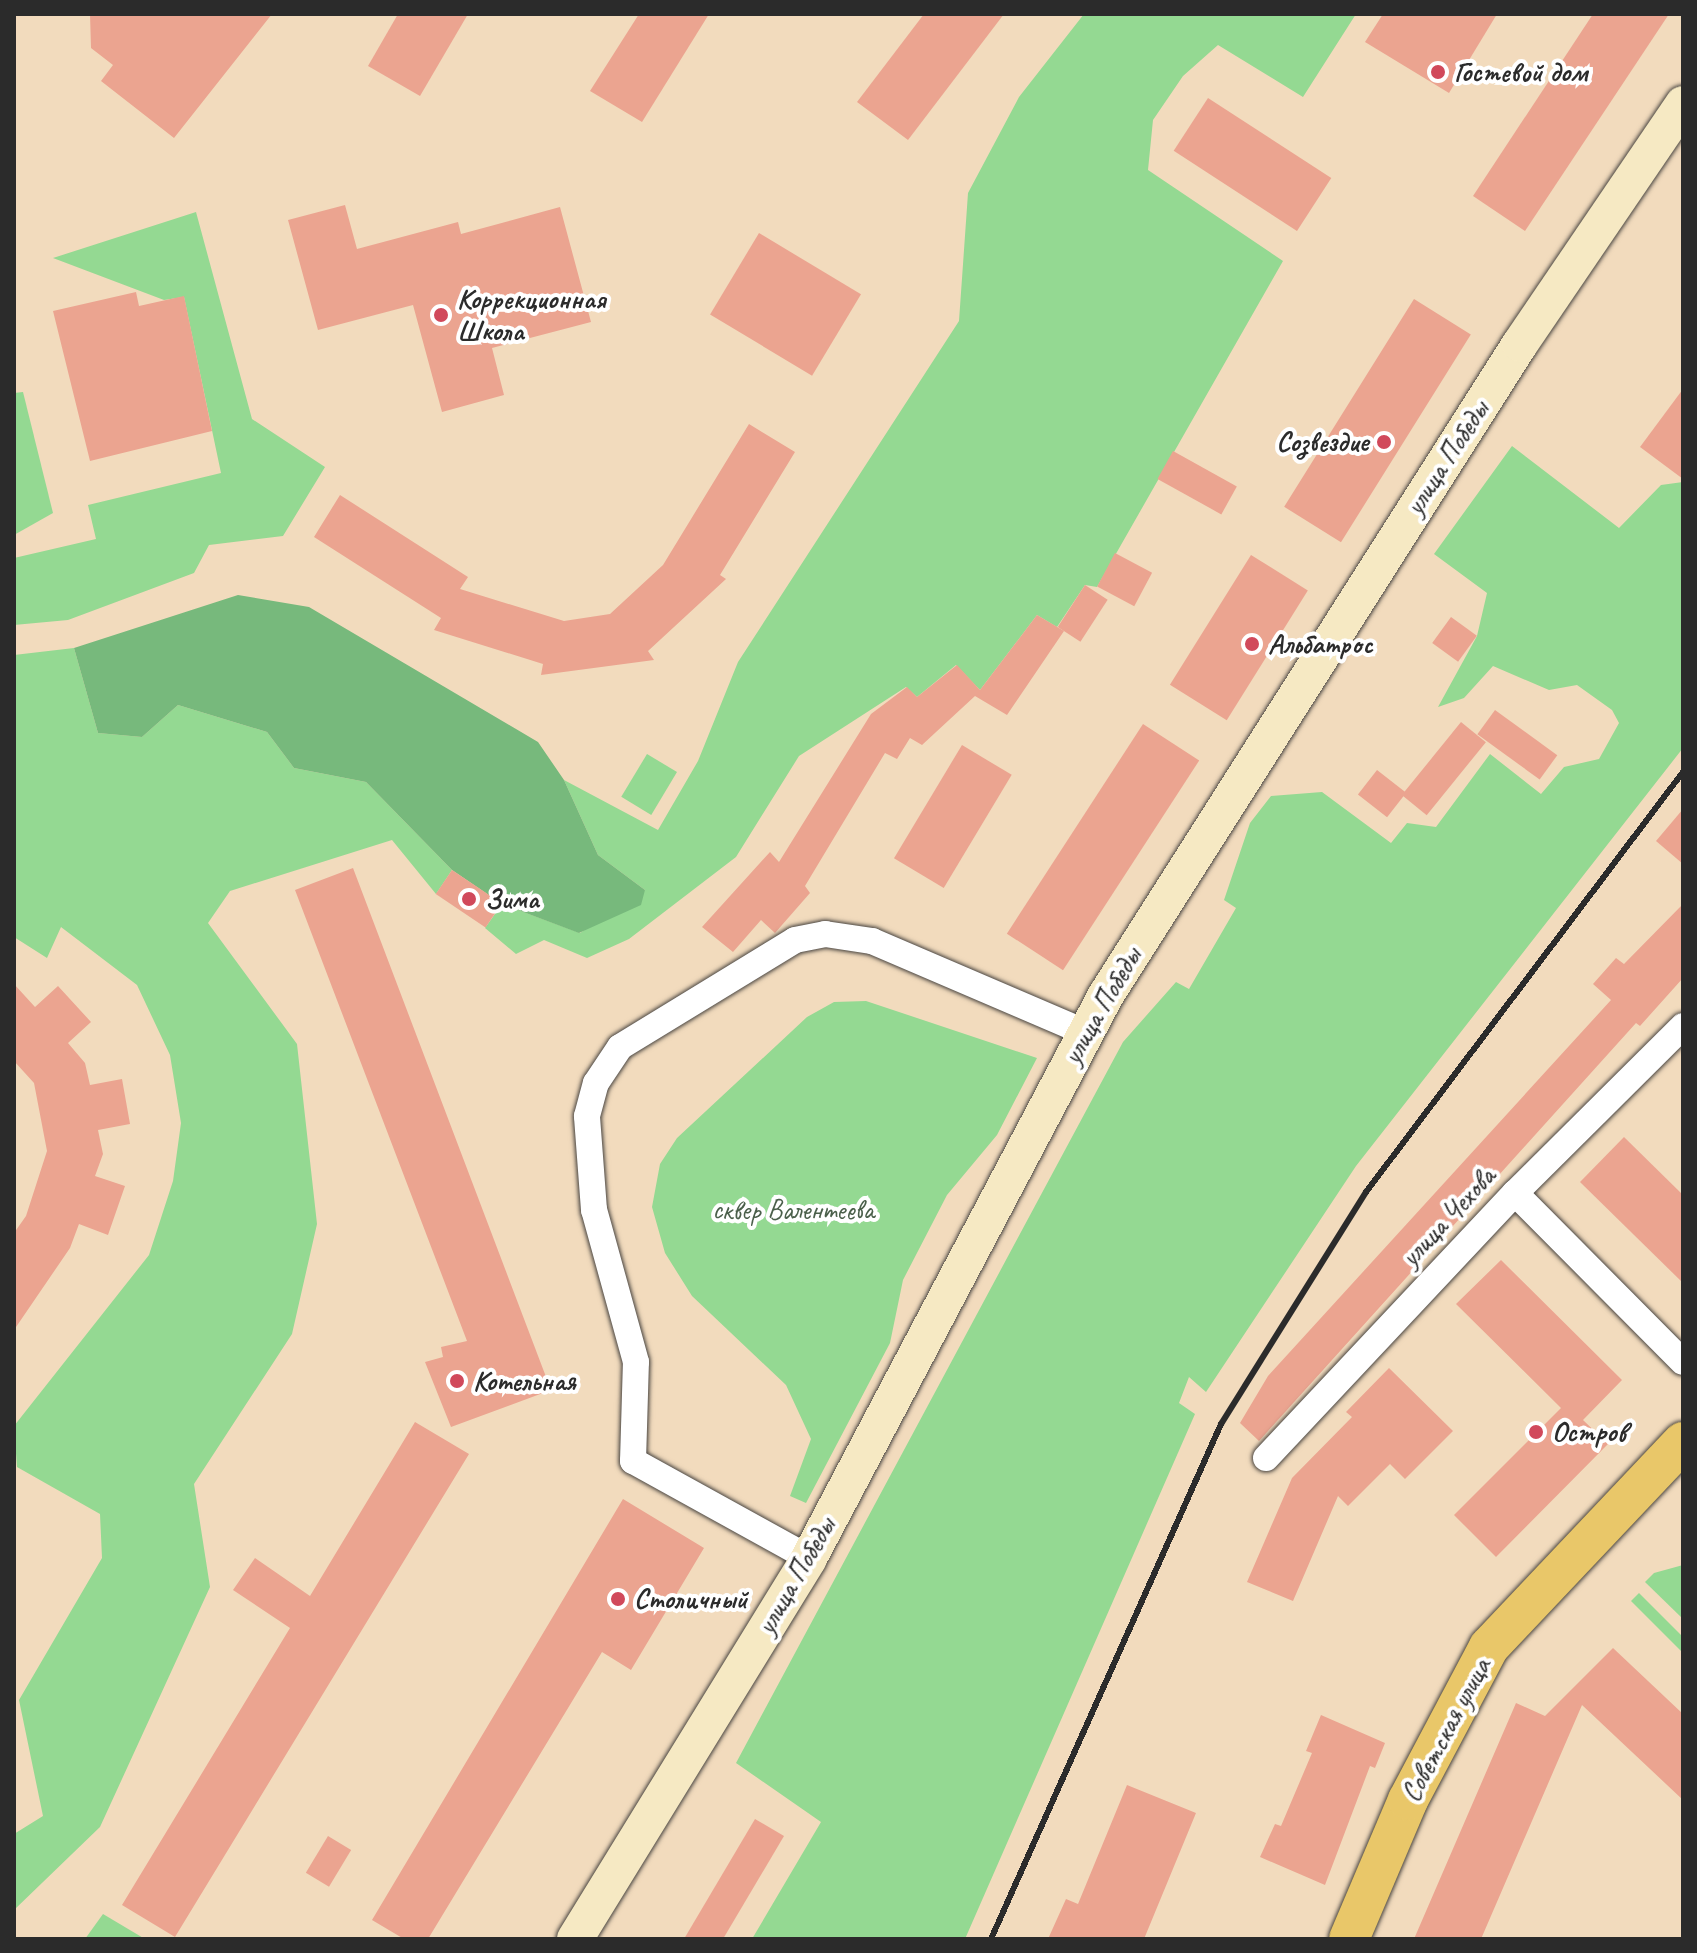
<!DOCTYPE html>
<meta charset="utf-8">
<style>
body{margin:0}
#map{position:relative;width:1697px;height:1953px;overflow:hidden;background:#f2dbbd;font-family:Caveat,sans-serif}
div>[style]{position:absolute}
[style*='--x']{left:calc(var(--x)*1px);top:calc(var(--y)*1px);width:calc(var(--w)*1px);rotate:calc(var(--a)*1deg)}
.green>*{inset:0;background:#94d992;transform-origin:0 0}
.forest>*{inset:0;background:#77b97c}
.building>*{inset:0;background:#eba490;transform-origin:0 0}
.roads{filter:drop-shadow(0 0 2px #494541) drop-shadow(0 0 2px #494541)}
.street>*{height:26px;margin:-13px;padding:0 13px;transform-origin:13px;border-radius:13px;background:#fff}
.secondary>*{height:36px;margin:-18px;padding:0 18px;transform-origin:18px;border-radius:18px;background:#f6e9c3}
.primary>*{height:40px;margin:-20px;padding:0 20px;transform-origin:20px;border-radius:20px;background:#e9c769}
.rail>*{height:6px;margin:-3px;padding:0 3px;transform-origin:3px;border-radius:3px;background:#2b2b2b}
.dots>*{width:22px;height:22px;translate:-50% -50%;box-sizing:border-box;border:4px solid #fff;border-radius:50%}
span{translate:-50% -50%;white-space:nowrap;text-align:center;line-height:1.15;-webkit-text-stroke:8px #fff;paint-order:stroke}
.poi-label{font-size:28px;color:#2b2b2b;font-weight:700}
.left{translate:0 -50%;text-align:left}
.right{translate:-100% -50%;text-align:right}
.street-label{font-size:28px;color:#2b2b2b}
.park-label{font-size:28px;color:#4a5f4a}
.frame{position:absolute;inset:0;border:16px solid #2b2b2b;pointer-events:none}
</style>
<div id="map">
<div class="green">
<i style="clip-path:polygon(1084px 14px,1356px 14px,1303px 97px,1218px 45px,1183px 76px,1153px 120px,1148px 170px,1283px 261px,1097px 587px,1085px 585px,1057px 627px,1037px 615px,980px 690px,956px 665px,917px 697px,906px 687px,799px 756px,736px 857px,629px 939px,587px 958px,544px 940px,516px 954px,485px 928px,502px 904px,580px 933px,645px 890px,598px 855px,564px 780px,658px 830px,698px 761px,738px 662px,959px 321px,968px 193px,1019px 97px)"></i>
<i style="clip-path:polygon(196px 212px,252px 419px,325px 467px,283px 536px,209px 545px,194px 573px,68px 620px,14px 625px,14px 558px,96px 539px,88px 505px,221px 473px,184px 297px,164px 300px,53px 258px)"></i>
<i style="clip-path:polygon(23px 392px,53px 513px,14px 535px,14px 393px)"></i>
<i style="clip-path:polygon(1512px 446px,1619px 528px,1661px 485px,1683px 482px,1683px 748px,1356px 1166px,1206px 1392px,1189px 1377px,1179px 1403px,1195px 1414px,965px 1939px,752px 1939px,821px 1822px,736px 1763px,1123px 1042px,1176px 982px,1189px 989px,1236px 908px,1224px 900px,1250px 823px,1271px 796px,1322px 792px,1391px 843px,1407px 823px,1436px 827px,1490px 754px,1541px 794px,1564px 767px,1599px 759px,1619px 723px,1612px 710px,1577px 685px,1549px 690px,1493px 666px,1464px 698px,1438px 707px,1477px 636px,1487px 593px,1434px 554px)"></i>
<i style="clip-path:polygon(74px 648px,98px 733px,142px 737px,178px 705px,267px 732px,294px 768px,366px 782px,452px 870px,436px 894px,392px 840px,230px 891px,208px 923px,297px 1044px,317px 1224px,292px 1334px,194px 1484px,210px 1587px,100px 1827px,14px 1910px,14px 1834px,43px 1816px,19px 1700px,102px 1558px,100px 1514px,17px 1467px,14px 1426px,149px 1255px,173px 1181px,181px 1123px,170px 1055px,137px 985px,61px 927px,47px 958px,14px 937px,14px 655px)"></i>
<i style="left:647px;top:754px;width:35px;height:50px;rotate:31deg"></i>
<i style="clip-path:polygon(866px 1001px,1037px 1058px,997px 1135px,947px 1195px,903px 1280px,890px 1343px,806px 1503px,790px 1496px,811px 1439px,786px 1385px,692px 1296px,665px 1253px,652px 1207px,660px 1164px,677px 1138px,807px 1017px,834px 1002px)"></i>
<i style="clip-path:polygon(1683px 1565px,1683px 1619px,1645px 1582px,1654px 1573px)"></i>
<i style="clip-path:polygon(1639px 1593px,1683px 1637px,1683px 1653px,1631px 1601px)"></i>
<i style="clip-path:polygon(103px 1914px,145px 1939px,85px 1939px)"></i>
</div>
<div class="forest">
<i style="clip-path:polygon(238px 595px,309px 607px,538px 742px,564px 780px,598px 855px,645px 890px,641px 905px,579px 933px,502px 904px,452px 870px,366px 782px,294px 768px,267px 732px,178px 705px,142px 737px,98px 733px,74px 648px)"></i>
</div>
<div class="building">
<i style="clip-path:polygon(90px 14px,272px 14px,174px 138px,101px 81px,113px 65px,91px 48px)"></i>
<i style="clip-path:polygon(398px 14px,468px 14px,420px 96px,368px 66px)"></i>
<i style="clip-path:polygon(639px 14px,709px 14px,642px 122px,590px 91px)"></i>
<i style="clip-path:polygon(924px 14px,1004px 14px,908px 140px,857px 102px)"></i>
<i style="clip-path:polygon(1383px 14px,1497px 14px,1449px 93px,1365px 42px)"></i>
<i style="clip-path:polygon(1593px 14px,1669px 14px,1525px 231px,1473px 196px)"></i>
<i style="left:1208px;top:98px;width:147px;height:63px;rotate:33deg"></i>
<i style="clip-path:polygon(345px 205px,357px 249px,458px 222px,461px 234px,560px 207px,591px 322px,492px 348px,504px 395px,442px 412px,413px 305px,318px 330px,288px 220px)"></i>
<i style="left:759px;top:233px;width:119px;height:95px;rotate:31deg"></i>
<i style="clip-path:polygon(136px 292px,139px 306px,184px 296px,212px 431px,90px 461px,53px 311px)"></i>
<i style="left:1414px;top:299px;width:67px;height:245px;rotate:32deg"></i>
<i style="clip-path:polygon(1683px 389px,1683px 479px,1640px 447px)"></i>
<i style="clip-path:polygon(749px 424px,795px 452px,720px 575px,726px 579px,648px 651px,654px 660px,541px 675px,543px 664px,434px 630px,441px 618px,314px 537px,340px 495px,468px 577px,460px 589px,564px 621px,610px 614px,663px 565px)"></i>
<i style="left:1173px;top:451px;width:73px;height:32px;rotate:29deg"></i>
<i style="left:1115px;top:553px;width:42px;height:38px;rotate:28deg"></i>
<i style="left:1251px;top:555px;width:67px;height:153px;rotate:32deg"></i>
<i style="left:1085px;top:585px;width:27px;height:50px;rotate:33deg"></i>
<i style="clip-path:polygon(1037px 615px,1064px 631px,1007px 715px,975px 696px,922px 745px,910px 738px,897px 759px,885px 753px,805px 886px,810px 893px,775px 933px,761px 920px,733px 952px,702px 927px,770px 852px,779px 862px,871px 714px,907px 687px,917px 697px,957px 665px,980px 690px)"></i>
<i style="left:1451px;top:617px;width:32px;height:32px;rotate:36deg"></i>
<i style="left:1495px;top:710px;width:77px;height:30px;rotate:36deg"></i>
<i style="left:1461px;top:722px;width:32px;height:94px;rotate:39deg"></i>
<i style="left:1143px;top:724px;width:67px;height:250px;rotate:33deg"></i>
<i style="left:962px;top:745px;width:58px;height:132px;rotate:31deg"></i>
<i style="left:1377px;top:770px;width:37px;height:31px;rotate:38deg"></i>
<i style="clip-path:polygon(1683px 809px,1683px 864px,1656px 841px)"></i>
<i style="clip-path:polygon(353px 868px,551px 1390px,451px 1427px,425px 1362px,443px 1357px,441px 1347px,467px 1341px,295px 890px)"></i>
<i style="left:452px;top:870px;width:60px;height:29px;rotate:34deg"></i>
<i style="clip-path:polygon(1683px 904px,1683px 978px,1640px 1026px,1636px 1023px,1259px 1441px,1240px 1423px,1268px 1376px,1611px 1000px,1593px 984px,1616px 958px,1624px 964px)"></i>
<i style="clip-path:polygon(14px 984px,35px 1007px,58px 986px,91px 1022px,68px 1043px,85px 1063px,90px 1085px,122px 1079px,130px 1124px,98px 1130px,103px 1154px,95px 1176px,125px 1186px,108px 1235px,79px 1224px,70px 1248px,14px 1330px,14px 1233px,26px 1216px,47px 1151px,34px 1083px,14px 1061px)"></i>
<i style="clip-path:polygon(1624px 1137px,1683px 1195px,1683px 1283px,1580px 1182px)"></i>
<i style="clip-path:polygon(1501px 1260px,1622px 1380px,1583px 1420px,1608px 1444px,1496px 1557px,1454px 1515px,1561px 1408px,1456px 1304px)"></i>
<i style="clip-path:polygon(1389px 1368px,1453px 1431px,1405px 1479px,1390px 1464px,1348px 1506px,1338px 1496px,1293px 1601px,1247px 1582px,1292px 1478px,1352px 1417px,1346px 1412px)"></i>
<i style="clip-path:polygon(415px 1422px,469px 1454px,175px 1937px,122px 1905px,290px 1628px,233px 1590px,255px 1558px,310px 1596px)"></i>
<i style="clip-path:polygon(623px 1499px,704px 1548px,631px 1670px,602px 1652px,428px 1939px,404px 1939px,372px 1920px)"></i>
<i style="clip-path:polygon(1613px 1648px,1683px 1714px,1683px 1800px,1582px 1705px,1481px 1939px,1414px 1939px,1516px 1703px,1545px 1716px)"></i>
<i style="clip-path:polygon(1321px 1715px,1385px 1743px,1375px 1768px,1370px 1766px,1325px 1885px,1260px 1857px,1275px 1824px,1281px 1826px,1312px 1753px,1306px 1751px)"></i>
<i style="clip-path:polygon(1127px 1785px,1196px 1813px,1144px 1939px,1048px 1939px,1066px 1899px,1078px 1904px)"></i>
<i style="clip-path:polygon(755px 1819px,784px 1836px,723px 1939px,684px 1939px)"></i>
<i style="left:328px;top:1836px;width:27px;height:43px;rotate:31deg"></i>
</div>
<div class="roads">
<div class="street">
<i style="--x:1515;--y:1193;--w:238;--a:45.2"></i>
<i style="--x:1266;--y:1458;--w:364;--a:-46.8"></i>
<i style="--x:1515;--y:1193;--w:237;--a:-44.8"></i>
<i style="--x:809;--y:1558;--w:201;--a:-151.1"></i>
<i style="--x:633;--y:1461;--w:99;--a:-88.3"></i>
<i style="--x:636;--y:1362;--w:158;--a:-105.4"></i>
<i style="--x:594;--y:1210;--w:94;--a:-94.3"></i>
<i style="--x:587;--y:1116;--w:34;--a:-75"></i>
<i style="--x:596;--y:1083;--w:43;--a:-56.3"></i>
<i style="--x:620;--y:1047;--w:205;--a:-31.4"></i>
<i style="--x:795;--y:940;--w:31;--a:-11"></i>
<i style="--x:825;--y:934;--w:48;--a:8.5"></i>
<i style="--x:872;--y:941;--w:231;--a:23.2"></i>
</div>
<div class="secondary">
<i style="--x:575;--y:1939;--w:447;--a:-58.4"></i>
<i style="--x:809;--y:1558;--w:637;--a:-62.19"></i>
<i style="--x:1106;--y:995;--w:771;--a:-57.55"></i>
<i style="--x:1520;--y:344;--w:290;--a:-55.8"></i>
</div>
<div class="primary">
<i style="--x:1349;--y:1939;--w:151;--a:-67"></i>
<i style="--x:1408;--y:1800;--w:173;--a:-62.1"></i>
<i style="--x:1489;--y:1647;--w:282;--a:-46.6"></i>
</div>
</div>
<div class="rail">
<i style="--x:991;--y:1939;--w:564;--a:-65.93"></i>
<i style="--x:1221;--y:1424;--w:274;--a:-58"></i>
<i style="--x:1366;--y:1192;--w:526;--a:-52.96"></i>
</div>
<div class="dots">
<i style="left:1438px;top:72px;background:#d1495b"></i>
<i style="left:441px;top:315px;background:#d1495b"></i>
<i style="left:1384px;top:442px;background:#d1495b"></i>
<i style="left:1252px;top:644px;background:#d1495b"></i>
<i style="left:469px;top:899px;background:#d1495b"></i>
<i style="left:457px;top:1381px;background:#d1495b"></i>
<i style="left:1536px;top:1432px;background:#d1495b"></i>
<i style="left:618px;top:1599px;background:#d1495b"></i>
</div>
<div class="poi-label">
<span class="left" style="left:1454px;top:72px">Гостевой дом</span>
<span class="left" style="left:457px;top:315px">Коррекционная<br>Школа</span>
<span class="right" style="left:1368px;top:442px">Созвездие</span>
<span class="left" style="left:1268px;top:644px">Альбатрос</span>
<span class="left" style="left:485px;top:899px">Зима</span>
<span class="left" style="left:473px;top:1381px">Котельная</span>
<span class="left" style="left:1552px;top:1432px">Остров</span>
<span class="left" style="left:634px;top:1599px">Столичный</span>
</div>
<div class="street-label">
<span style="left:1447px;top:458px;rotate:-57deg">улица Победы</span>
<span style="left:1102px;top:1006px;rotate:-60deg">улица Победы</span>
<span style="left:1448px;top:1217px;rotate:-47deg">улица Чехова</span>
<span style="left:796px;top:1576px;rotate:-60deg">улица Победы</span>
<span style="left:1446px;top:1730px;rotate:-62deg">Советская улица</span>
</div>
<div class="park-label">
<span style="left:793px;top:1210px">сквер Валентеева</span>
</div>
<div class="frame"></div>
</div>
